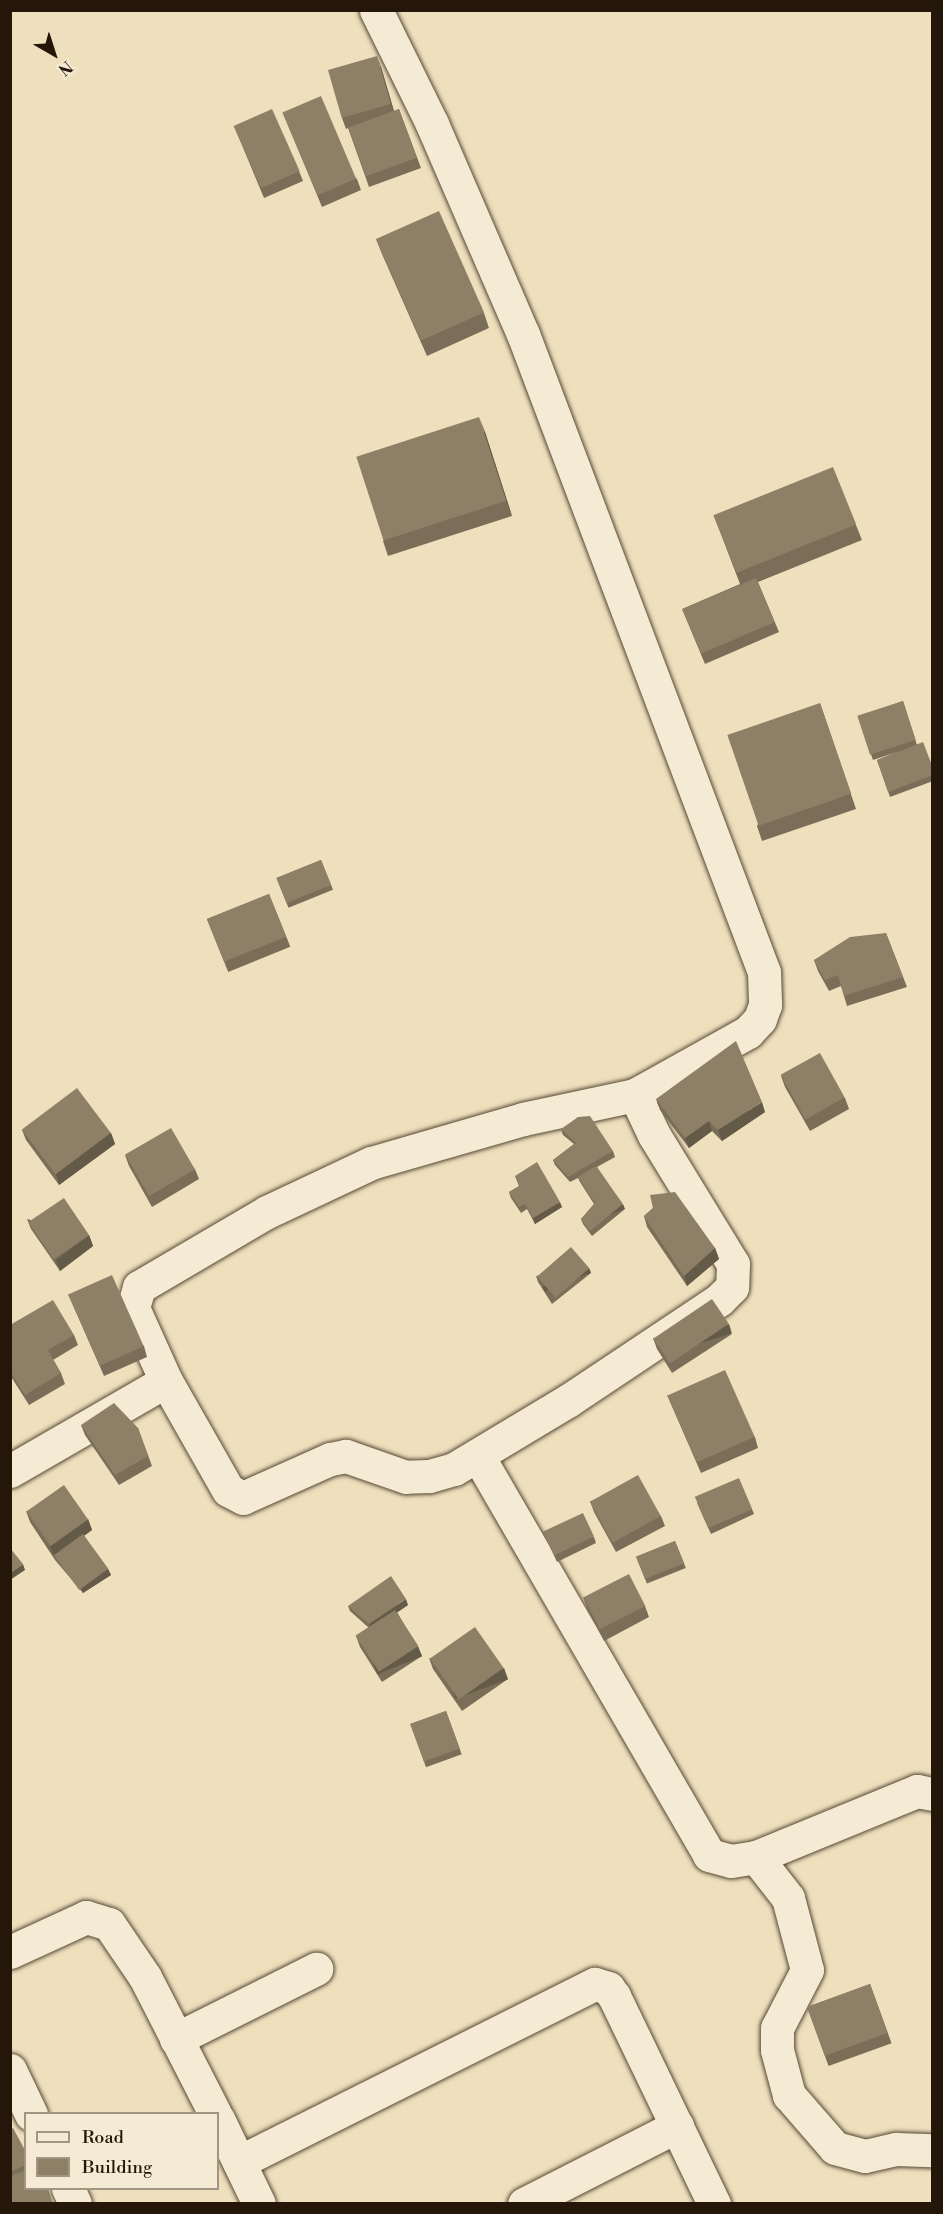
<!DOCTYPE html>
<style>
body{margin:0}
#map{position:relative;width:943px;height:2214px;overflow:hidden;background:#efe0bd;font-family:"Libre Bodoni",serif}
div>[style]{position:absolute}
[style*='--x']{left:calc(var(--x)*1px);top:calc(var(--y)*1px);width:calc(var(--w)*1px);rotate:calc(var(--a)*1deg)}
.roads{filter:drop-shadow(0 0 2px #574937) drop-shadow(0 0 2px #574937)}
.street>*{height:33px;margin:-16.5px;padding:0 16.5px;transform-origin:16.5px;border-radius:16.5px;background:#f5ebd4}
.wall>*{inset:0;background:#7a6e59;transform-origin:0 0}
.shaded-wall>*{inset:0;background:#635a48;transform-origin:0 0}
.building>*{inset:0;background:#8e8067;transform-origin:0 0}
span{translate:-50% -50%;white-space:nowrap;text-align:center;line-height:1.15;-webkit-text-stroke:4.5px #f5ebd4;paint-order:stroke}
.frame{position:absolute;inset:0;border:12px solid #24170a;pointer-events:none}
.legend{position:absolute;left:24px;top:2112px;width:195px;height:78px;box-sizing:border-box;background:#f5ebd4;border:2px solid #a19683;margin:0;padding:8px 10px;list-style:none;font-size:18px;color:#24170a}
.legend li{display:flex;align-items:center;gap:12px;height:30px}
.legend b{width:30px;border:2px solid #a19683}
.north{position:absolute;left:24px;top:24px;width:60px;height:60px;-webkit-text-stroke:4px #f5ebd4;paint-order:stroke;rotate:141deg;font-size:16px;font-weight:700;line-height:24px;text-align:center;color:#24170a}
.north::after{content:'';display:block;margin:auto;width:21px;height:27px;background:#24170a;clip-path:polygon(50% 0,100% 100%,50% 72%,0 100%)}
</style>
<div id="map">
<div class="roads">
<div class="street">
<i style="--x:376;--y:10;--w:127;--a:63.8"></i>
<i style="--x:432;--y:124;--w:229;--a:66.6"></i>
<i style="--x:523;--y:334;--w:682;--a:69.31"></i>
<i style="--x:764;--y:972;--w:33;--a:88"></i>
<i style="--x:765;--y:1005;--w:15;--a:110"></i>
<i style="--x:760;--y:1019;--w:18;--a:133"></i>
<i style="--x:748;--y:1032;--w:129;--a:150.9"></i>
<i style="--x:635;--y:1095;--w:44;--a:64.6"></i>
<i style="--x:654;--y:1135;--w:151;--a:58.5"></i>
<i style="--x:733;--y:1264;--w:23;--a:92"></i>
<i style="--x:732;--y:1287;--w:18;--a:135"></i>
<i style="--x:719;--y:1300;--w:180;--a:146.3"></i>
<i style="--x:569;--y:1400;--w:134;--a:149"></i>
<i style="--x:454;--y:1469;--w:26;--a:164"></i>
<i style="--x:429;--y:1476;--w:23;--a:178"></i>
<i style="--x:406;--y:1477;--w:64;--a:-160.7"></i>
<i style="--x:346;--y:1456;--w:16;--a:169"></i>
<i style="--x:330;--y:1459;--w:95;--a:155.9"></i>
<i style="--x:243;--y:1498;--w:17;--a:-152"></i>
<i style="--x:228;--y:1490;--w:125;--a:-119.6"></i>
<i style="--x:166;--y:1381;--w:80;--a:-114.3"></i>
<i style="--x:133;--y:1308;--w:22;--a:-74"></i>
<i style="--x:139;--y:1287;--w:148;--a:-30.4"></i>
<i style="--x:267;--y:1212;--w:115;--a:-25.2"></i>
<i style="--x:371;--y:1163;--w:158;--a:-16.1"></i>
<i style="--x:523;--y:1119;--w:115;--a:-12.1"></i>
<i style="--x:478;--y:1456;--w:461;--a:59.9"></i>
<i style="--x:709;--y:1855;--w:23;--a:15"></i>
<i style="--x:731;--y:1861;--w:25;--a:-9"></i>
<i style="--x:756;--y:1857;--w:174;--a:-22.3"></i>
<i style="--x:917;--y:1791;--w:15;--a:11"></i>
<i style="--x:10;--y:1471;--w:180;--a:-30"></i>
<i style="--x:756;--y:1857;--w:52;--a:52"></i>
<i style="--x:788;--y:1898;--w:74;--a:75.2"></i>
<i style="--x:807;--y:1970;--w:65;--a:117.3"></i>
<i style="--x:777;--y:2028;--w:22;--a:90"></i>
<i style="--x:777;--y:2050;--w:47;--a:75.1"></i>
<i style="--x:789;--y:2095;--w:70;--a:49"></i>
<i style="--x:835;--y:2148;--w:31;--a:15"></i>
<i style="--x:865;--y:2156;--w:32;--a:-13"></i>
<i style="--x:896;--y:2149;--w:36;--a:2"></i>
<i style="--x:10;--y:1952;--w:84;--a:-24.7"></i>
<i style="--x:86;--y:1917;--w:24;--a:17"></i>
<i style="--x:109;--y:1924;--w:64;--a:55.8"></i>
<i style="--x:145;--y:1977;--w:154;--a:62.9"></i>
<i style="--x:176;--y:2039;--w:157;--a:-26.6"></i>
<i style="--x:10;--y:2070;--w:49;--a:64.5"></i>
<i style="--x:218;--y:2119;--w:94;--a:64.2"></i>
<i style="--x:239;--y:2162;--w:398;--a:-26.6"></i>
<i style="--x:595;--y:1984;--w:14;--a:17"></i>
<i style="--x:608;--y:1988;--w:10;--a:53"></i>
<i style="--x:614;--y:1996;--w:231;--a:64.3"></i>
<i style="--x:68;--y:2188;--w:17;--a:66"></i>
<i style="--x:524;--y:2204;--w:172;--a:-27"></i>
</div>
</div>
<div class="wall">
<i style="clip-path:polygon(381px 67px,394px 111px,399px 109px,421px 168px,369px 187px,348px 128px,346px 129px,342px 118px)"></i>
<i style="clip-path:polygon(283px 113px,357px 179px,361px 190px,322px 207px)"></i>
<i style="clip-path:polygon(234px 126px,299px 171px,303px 181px,264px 198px)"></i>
<i style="clip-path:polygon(376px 239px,484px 313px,489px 328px,427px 356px,382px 254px)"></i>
<i style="clip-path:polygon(485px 432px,512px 516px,388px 556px,383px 541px)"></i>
<i style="clip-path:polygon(714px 516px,856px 525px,862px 540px,758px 582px,779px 632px,705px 664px,682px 609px,740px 584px)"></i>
<i style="clip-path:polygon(903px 701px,917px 745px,933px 768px,933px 781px,890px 797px,877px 760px,897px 752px,873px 760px,858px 717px)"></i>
<i style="clip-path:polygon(820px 703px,856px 809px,762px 841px,757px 826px)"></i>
<i style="left:321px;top:860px;width:32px;height:48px;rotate:68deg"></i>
<i style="left:269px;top:894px;width:57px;height:67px;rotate:68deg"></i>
<i style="clip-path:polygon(886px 933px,907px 987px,847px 1006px,841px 986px,829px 991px,818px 971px,814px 960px)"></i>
<i style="clip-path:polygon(781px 1076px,845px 1098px,849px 1109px,810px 1131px,785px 1087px)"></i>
<i style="clip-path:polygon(656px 1099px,765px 1112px,722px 1141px,712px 1131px,689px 1148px,660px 1110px)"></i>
<i style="clip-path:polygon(561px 1129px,613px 1151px,615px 1157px,597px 1167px,625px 1209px,592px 1236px,583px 1224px,581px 1219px,594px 1204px,580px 1182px,578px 1178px,570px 1182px,555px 1165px,553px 1160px,574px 1144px,563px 1135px)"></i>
<i style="clip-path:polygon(22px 1130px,111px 1133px,115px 1144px,59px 1185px,26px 1140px)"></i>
<i style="clip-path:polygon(125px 1155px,195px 1169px,199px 1179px,152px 1207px,129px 1166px)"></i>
<i style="clip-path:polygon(515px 1176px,562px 1207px,535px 1224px,527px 1209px,521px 1213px,511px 1198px,509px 1192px,519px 1186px)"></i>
<i style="clip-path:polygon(653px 1208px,715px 1248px,719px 1259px,687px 1286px,647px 1227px,644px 1216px)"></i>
<i style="clip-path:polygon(27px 1219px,89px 1235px,93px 1246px,60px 1271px,31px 1229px)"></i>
<i style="clip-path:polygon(589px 1268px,591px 1273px,552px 1304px,538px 1282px,536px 1276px)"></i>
<i style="clip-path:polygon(68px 1294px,144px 1346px,147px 1357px,104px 1376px)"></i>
<i style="clip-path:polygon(10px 1325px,74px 1335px,78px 1345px,53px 1360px,61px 1373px,65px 1384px,29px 1405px,10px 1375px)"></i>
<i style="clip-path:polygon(732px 1334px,672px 1373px,657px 1349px,653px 1338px)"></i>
<i style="clip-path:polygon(667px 1395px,755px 1437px,758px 1448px,701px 1473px)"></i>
<i style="clip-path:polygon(81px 1425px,138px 1428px,152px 1466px,119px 1485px,85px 1435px)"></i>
<i style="clip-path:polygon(590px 1501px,661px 1516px,665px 1526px,616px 1552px,594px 1512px)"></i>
<i style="clip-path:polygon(697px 1503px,752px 1509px,754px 1514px,711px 1534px)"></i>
<i style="clip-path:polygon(26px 1511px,88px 1519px,92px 1530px,84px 1536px,108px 1569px,111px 1575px,83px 1593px,55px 1560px,30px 1522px)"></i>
<i style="clip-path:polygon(543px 1532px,594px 1537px,596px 1543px,557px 1562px)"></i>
<i style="left:675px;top:1541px;width:29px;height:42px;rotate:68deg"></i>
<i style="clip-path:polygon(583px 1597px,645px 1606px,649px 1617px,604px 1641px,587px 1608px)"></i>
<i style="clip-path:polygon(408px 1605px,397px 1612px,422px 1656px,382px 1682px,360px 1647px,356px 1636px,369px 1628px,350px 1611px,348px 1606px)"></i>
<i style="clip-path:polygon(429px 1658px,508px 1679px,462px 1711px,433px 1669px)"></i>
<i style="left:446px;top:1711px;width:46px;height:38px;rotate:70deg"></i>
<i style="left:870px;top:1984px;width:63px;height:67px;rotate:70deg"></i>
<i style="clip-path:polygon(10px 2130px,26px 2152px,26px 2188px,10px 2204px)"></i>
</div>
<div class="shaded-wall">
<i style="clip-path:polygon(377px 56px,381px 67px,395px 115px,391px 104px)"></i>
<i style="clip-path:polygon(479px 417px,485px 432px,512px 516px,506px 501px)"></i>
<i style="clip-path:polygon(762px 1102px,765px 1112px,722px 1141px,718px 1130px)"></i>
<i style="clip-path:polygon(709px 1121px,712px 1131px,689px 1148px,685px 1138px)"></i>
<i style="clip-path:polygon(111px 1133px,115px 1144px,59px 1185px,56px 1174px)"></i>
<i style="clip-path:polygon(560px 1202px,562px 1207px,535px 1224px,533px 1218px)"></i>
<i style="left:623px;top:1204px;width:5px;height:43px;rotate:68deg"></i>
<i style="clip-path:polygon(89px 1235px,93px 1246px,60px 1271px,56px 1260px)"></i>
<i style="clip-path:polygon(715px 1248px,719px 1259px,687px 1286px,684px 1276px)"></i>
<i style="left:589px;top:1268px;width:5px;height:50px;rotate:68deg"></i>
<i style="left:729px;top:1324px;width:10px;height:72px;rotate:73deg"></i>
<i style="clip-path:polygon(88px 1519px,92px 1530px,55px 1556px,53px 1554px,54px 1557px,50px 1547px)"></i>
<i style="clip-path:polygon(23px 1564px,25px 1570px,10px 1580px,10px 1573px)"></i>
<i style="clip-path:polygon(108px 1569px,111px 1575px,83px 1593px,81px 1588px)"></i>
<i style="clip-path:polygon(406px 1599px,408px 1605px,372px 1630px,369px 1624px)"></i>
<i style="left:418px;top:1646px;width:11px;height:48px;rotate:68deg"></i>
<i style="left:504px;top:1668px;width:12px;height:56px;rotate:70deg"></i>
</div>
<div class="building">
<i style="left:377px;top:56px;width:50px;height:51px;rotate:74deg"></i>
<i style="left:321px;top:96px;width:90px;height:42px;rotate:67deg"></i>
<i style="left:272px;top:109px;width:68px;height:42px;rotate:66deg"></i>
<i style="left:399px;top:109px;width:52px;height:54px;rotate:70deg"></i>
<i style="left:439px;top:211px;width:111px;height:69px;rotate:66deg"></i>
<i style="left:479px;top:417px;width:88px;height:129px;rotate:72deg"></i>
<i style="left:833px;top:467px;width:62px;height:129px;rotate:68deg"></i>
<i style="left:756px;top:578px;width:48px;height:80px;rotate:67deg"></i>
<i style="left:903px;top:701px;width:41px;height:48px;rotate:72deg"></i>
<i style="left:820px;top:703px;width:96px;height:98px;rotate:71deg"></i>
<i style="clip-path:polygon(923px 742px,933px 768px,933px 775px,888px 792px,877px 760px)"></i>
<i style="left:321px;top:860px;width:27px;height:48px;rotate:68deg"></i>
<i style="left:269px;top:894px;width:46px;height:67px;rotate:68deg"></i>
<i style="clip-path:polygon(886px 933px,903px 977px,844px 996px,838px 975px,825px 980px,814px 960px,850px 937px)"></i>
<i style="clip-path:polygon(736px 1041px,762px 1102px,718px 1130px,709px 1121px,685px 1138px,656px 1099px)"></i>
<i style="left:820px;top:1053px;width:51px;height:45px;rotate:61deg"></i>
<i style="left:77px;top:1088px;width:56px;height:69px;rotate:53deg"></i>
<i style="clip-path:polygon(590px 1116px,613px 1151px,568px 1177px,553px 1160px,576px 1143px,561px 1129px,578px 1117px)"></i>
<i style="left:171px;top:1128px;width:48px;height:53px;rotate:60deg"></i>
<i style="clip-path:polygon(537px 1162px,560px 1202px,533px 1218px,525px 1204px,519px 1207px,509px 1192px,520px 1186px,515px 1176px)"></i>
<i style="clip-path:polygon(596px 1166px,623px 1204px,590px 1231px,581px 1219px,595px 1203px,578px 1177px)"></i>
<i style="clip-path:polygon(675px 1192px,715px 1248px,684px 1276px,644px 1216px,653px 1208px,650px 1195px)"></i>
<i style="left:64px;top:1198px;width:45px;height:43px;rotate:56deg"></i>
<i style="left:571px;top:1247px;width:28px;height:45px;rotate:49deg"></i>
<i style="left:112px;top:1275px;width:78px;height:48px;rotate:66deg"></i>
<i style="left:712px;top:1299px;width:30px;height:71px;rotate:56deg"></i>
<i style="clip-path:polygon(53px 1300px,74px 1335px,48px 1350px,61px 1373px,25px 1395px,10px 1371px,10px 1325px)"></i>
<i style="left:725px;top:1370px;width:73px;height:63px;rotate:66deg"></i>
<i style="clip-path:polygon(114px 1403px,138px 1428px,148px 1456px,115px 1475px,81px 1425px)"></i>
<i style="left:638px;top:1475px;width:47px;height:55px;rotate:61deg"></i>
<i style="left:739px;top:1478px;width:34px;height:48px;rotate:67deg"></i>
<i style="left:64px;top:1485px;width:42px;height:46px;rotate:55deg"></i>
<i style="left:583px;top:1513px;width:26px;height:44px;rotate:65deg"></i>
<i style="left:83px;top:1534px;width:43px;height:36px;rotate:54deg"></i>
<i style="left:675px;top:1541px;width:24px;height:42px;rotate:68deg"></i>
<i style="clip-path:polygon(10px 1548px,23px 1564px,10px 1573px)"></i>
<i style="left:629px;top:1574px;width:36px;height:51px;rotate:63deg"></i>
<i style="clip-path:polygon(391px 1576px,406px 1599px,369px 1624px,348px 1606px)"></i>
<i style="left:395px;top:1610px;width:43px;height:47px;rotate:57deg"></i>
<i style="left:475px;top:1627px;width:50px;height:55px;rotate:55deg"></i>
<i style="left:446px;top:1711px;width:40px;height:38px;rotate:70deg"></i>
<i style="left:870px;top:1984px;width:52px;height:67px;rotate:70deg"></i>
<i style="clip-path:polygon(13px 2128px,26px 2152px,26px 2165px,10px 2172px,10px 2130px)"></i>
<i style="clip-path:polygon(26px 2170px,26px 2188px,48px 2188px,53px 2204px,10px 2204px,10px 2176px)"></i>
</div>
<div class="frame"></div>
<ul class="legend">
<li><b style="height:8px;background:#f5ebd4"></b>Road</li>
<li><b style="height:16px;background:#8e8067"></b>Building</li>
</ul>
<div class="north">N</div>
</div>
